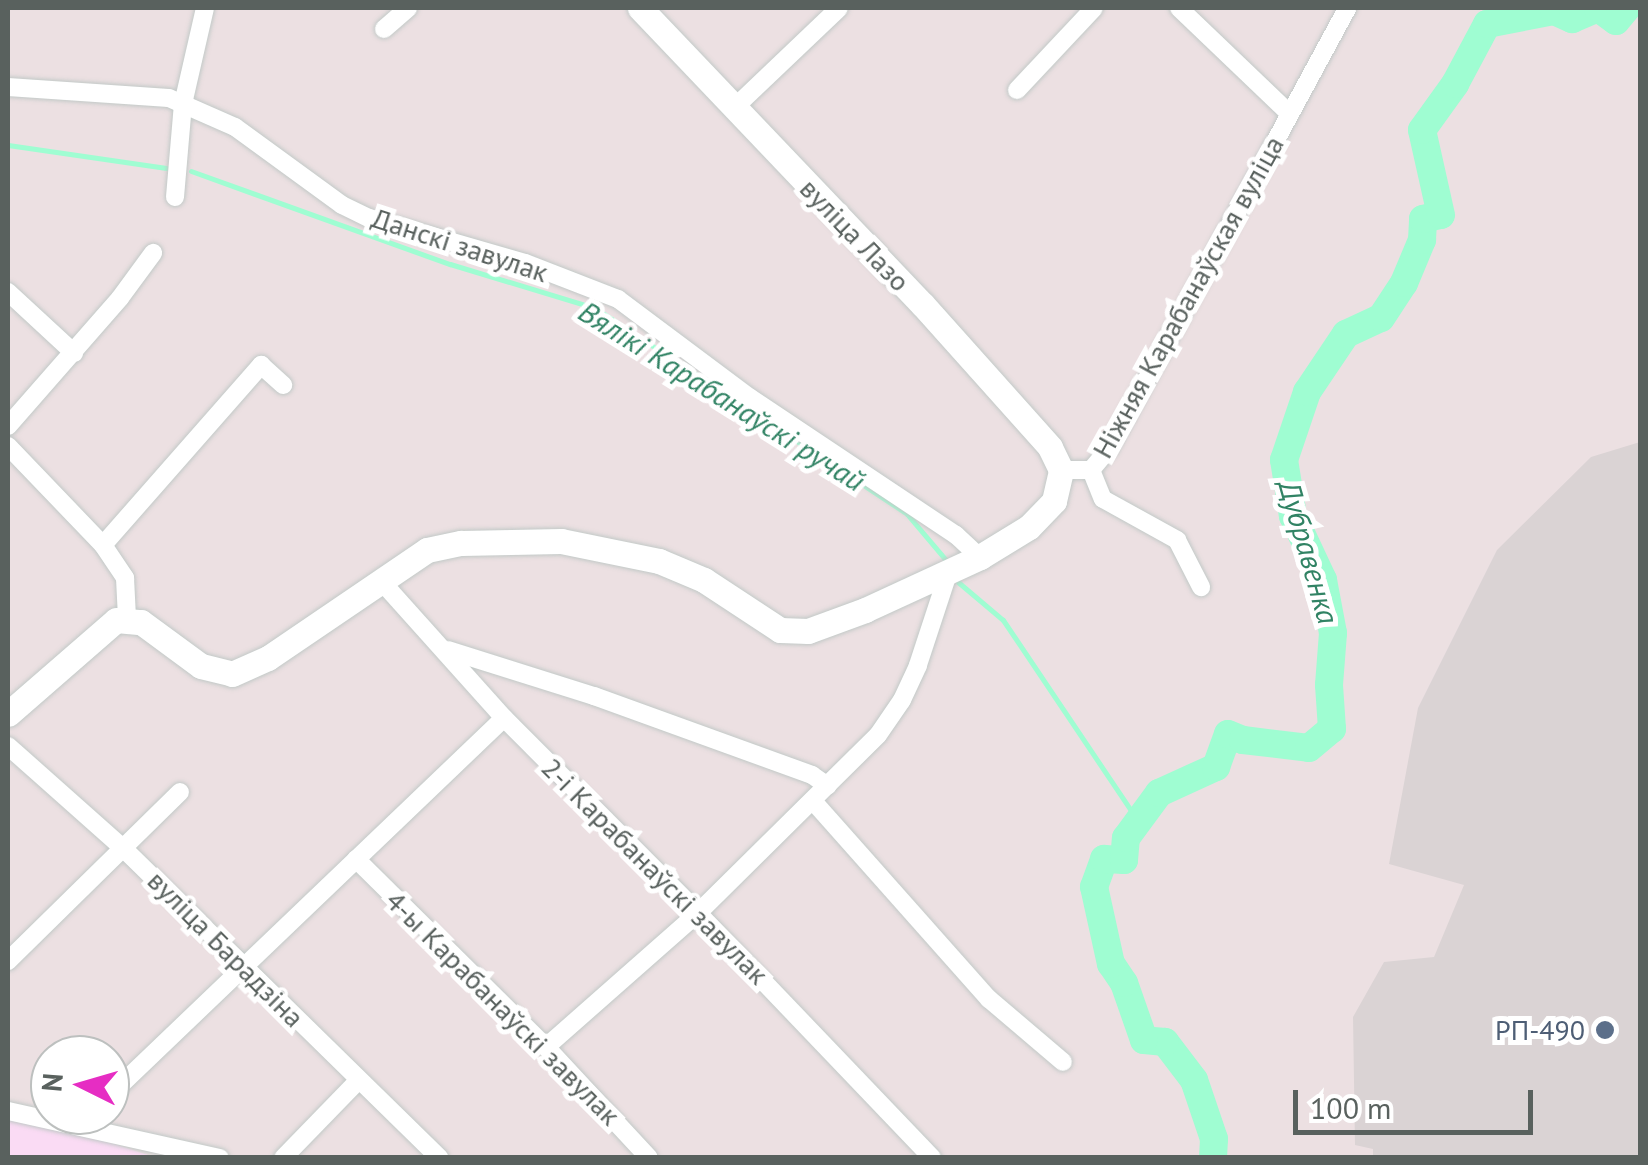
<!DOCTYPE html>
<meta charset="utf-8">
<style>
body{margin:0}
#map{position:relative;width:1648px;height:1165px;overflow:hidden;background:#ece0e2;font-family:"PT Sans",sans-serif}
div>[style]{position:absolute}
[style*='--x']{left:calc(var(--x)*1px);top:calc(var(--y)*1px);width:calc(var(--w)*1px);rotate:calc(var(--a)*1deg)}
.industrial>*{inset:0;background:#dad3d4}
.medical>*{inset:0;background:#fadbf4}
.stream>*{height:5px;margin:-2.5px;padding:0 2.5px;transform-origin:2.5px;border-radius:2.5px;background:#9ffdd2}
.river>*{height:28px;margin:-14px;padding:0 14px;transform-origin:14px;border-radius:14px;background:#9ffdd2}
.roads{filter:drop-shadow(0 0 2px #c2c9c7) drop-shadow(0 0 2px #c2c9c7)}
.minor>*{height:18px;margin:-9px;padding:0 9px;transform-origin:9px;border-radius:9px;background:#fff}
.secondary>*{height:25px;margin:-12.5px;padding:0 12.5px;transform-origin:12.5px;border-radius:12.5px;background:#fff}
.dots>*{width:28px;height:28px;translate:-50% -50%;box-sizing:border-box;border:5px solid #fff;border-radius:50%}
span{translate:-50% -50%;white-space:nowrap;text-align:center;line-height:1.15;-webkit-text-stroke:10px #fff;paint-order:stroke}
.street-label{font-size:28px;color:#59615e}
.service-label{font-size:28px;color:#4e5e75}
.right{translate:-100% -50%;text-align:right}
.water-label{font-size:30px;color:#318364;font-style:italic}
.frame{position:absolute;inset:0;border:10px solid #59615e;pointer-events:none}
.north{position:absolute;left:30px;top:1035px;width:100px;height:100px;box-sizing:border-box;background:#fff;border:2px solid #bdc0bf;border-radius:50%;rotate:275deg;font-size:28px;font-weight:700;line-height:40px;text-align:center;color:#59615e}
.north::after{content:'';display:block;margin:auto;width:35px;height:45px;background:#e62dc3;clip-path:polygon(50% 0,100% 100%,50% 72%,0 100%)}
.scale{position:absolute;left:1293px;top:1090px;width:240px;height:45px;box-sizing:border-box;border:5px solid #59615e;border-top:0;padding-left:12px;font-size:30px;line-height:35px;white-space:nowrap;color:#59615e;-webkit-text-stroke:8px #fff;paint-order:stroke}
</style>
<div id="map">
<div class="industrial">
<i style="clip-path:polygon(1640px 442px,1640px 1157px,1373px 1157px,1373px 1149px,1355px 1145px,1353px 1017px,1384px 962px,1434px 957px,1464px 885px,1389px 864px,1418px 708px,1497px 550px,1591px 457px)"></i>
</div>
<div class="medical">
<i style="clip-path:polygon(8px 1115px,84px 1134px,154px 1157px,8px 1157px)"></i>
</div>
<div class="stream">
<i style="--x:8;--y:145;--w:160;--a:8.3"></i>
<i style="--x:191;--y:171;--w:275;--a:19.8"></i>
<i style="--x:450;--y:264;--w:152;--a:16.9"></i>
<i style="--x:595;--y:308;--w:374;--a:33.4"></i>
<i style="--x:907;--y:514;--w:60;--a:49.7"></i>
<i style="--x:958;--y:582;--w:59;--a:40.2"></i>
<i style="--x:1003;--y:620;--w:242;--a:56.1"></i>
</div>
<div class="river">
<i style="--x:1213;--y:1158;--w:19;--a:-87"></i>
<i style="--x:1214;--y:1139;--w:62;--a:-108.7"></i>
<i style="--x:1194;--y:1080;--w:48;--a:-127.3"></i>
<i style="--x:1165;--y:1042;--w:21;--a:-175"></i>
<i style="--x:1144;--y:1040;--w:60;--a:-109.3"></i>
<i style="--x:1124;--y:983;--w:23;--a:-124"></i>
<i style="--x:1111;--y:964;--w:79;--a:-102.4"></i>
<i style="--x:1094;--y:887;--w:30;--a:-70"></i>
<i style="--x:1104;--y:859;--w:20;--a:3"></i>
<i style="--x:1124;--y:860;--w:22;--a:-85"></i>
<i style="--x:1126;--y:838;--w:56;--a:-53.7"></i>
<i style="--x:1159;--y:793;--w:63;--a:-24.5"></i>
<i style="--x:1216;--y:767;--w:35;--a:-70"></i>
<i style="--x:1228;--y:734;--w:16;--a:22"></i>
<i style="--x:1243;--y:740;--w:66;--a:6.9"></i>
<i style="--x:1309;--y:748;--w:30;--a:-40"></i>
<i style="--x:1332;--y:729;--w:44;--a:-93.9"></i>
<i style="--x:1329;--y:685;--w:52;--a:-85.6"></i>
<i style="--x:1333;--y:633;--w:54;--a:-100.7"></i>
<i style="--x:1323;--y:580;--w:71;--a:-115.1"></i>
<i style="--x:1293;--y:516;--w:57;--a:-99.1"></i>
<i style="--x:1284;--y:460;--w:72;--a:-71.3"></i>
<i style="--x:1307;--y:392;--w:70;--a:-56.1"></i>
<i style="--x:1346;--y:334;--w:38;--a:-25"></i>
<i style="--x:1381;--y:318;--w:42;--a:-56.7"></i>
<i style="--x:1404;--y:283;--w:47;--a:-67.3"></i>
<i style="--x:1422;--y:240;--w:21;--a:-87"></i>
<i style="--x:1423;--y:219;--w:18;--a:-13"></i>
<i style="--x:1441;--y:215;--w:87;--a:-102.6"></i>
<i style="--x:1422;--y:130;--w:57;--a:-54.3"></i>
<i style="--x:1455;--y:84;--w:68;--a:-61.9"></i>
<i style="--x:1487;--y:24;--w:68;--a:-11"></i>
<i style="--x:1554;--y:11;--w:20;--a:24"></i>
<i style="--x:1572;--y:19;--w:28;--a:-23"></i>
<i style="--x:1598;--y:8;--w:22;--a:36"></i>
<i style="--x:1616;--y:21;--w:17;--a:-50"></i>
</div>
<div class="roads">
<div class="minor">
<i style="--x:1179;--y:8;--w:153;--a:43.7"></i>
<i style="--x:384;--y:29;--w:32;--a:-41"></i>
<i style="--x:8;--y:87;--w:161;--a:3.9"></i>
<i style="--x:169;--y:98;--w:72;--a:23.7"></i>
<i style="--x:235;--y:127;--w:132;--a:36.1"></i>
<i style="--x:342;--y:205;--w:30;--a:26"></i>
<i style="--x:369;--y:218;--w:162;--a:16.1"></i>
<i style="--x:525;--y:263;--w:100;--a:21.2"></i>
<i style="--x:618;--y:299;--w:164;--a:36.8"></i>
<i style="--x:749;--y:397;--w:249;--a:33.7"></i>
<i style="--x:956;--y:535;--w:33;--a:43"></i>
<i style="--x:1017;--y:90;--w:112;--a:-46.8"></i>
<i style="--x:733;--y:109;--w:146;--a:-43.6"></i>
<i style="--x:175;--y:197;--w:93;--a:-85.1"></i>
<i style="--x:183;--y:104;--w:98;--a:-77.1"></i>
<i style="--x:8;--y:292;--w:90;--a:42.7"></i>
<i style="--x:8;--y:426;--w:170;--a:-48.8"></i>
<i style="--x:120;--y:298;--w:56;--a:-53.7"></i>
<i style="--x:8;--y:446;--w:137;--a:46.2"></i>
<i style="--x:103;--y:545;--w:40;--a:56"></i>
<i style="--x:125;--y:578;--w:40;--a:87.1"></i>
<i style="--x:1061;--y:470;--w:30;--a:0"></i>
<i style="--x:1091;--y:470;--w:30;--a:-50"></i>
<i style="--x:1110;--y:447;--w:499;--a:-61.6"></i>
<i style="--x:1091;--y:470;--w:31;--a:68"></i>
<i style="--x:1103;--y:499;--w:85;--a:29"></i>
<i style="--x:1177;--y:540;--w:53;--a:62.9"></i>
<i style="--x:103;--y:545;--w:240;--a:-48.7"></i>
<i style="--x:261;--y:365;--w:30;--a:42"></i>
<i style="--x:382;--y:582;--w:183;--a:48.1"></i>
<i style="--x:504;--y:718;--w:275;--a:45.1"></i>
<i style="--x:698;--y:913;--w:339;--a:46.3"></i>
<i style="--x:448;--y:650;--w:153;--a:17.5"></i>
<i style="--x:594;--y:696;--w:232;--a:19.9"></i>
<i style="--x:812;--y:775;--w:19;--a:35"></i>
<i style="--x:8;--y:746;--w:154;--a:41.6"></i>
<i style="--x:123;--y:848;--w:443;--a:44.4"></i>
<i style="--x:813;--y:801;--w:265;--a:48.4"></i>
<i style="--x:989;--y:999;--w:97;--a:40.4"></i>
<i style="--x:356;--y:859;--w:267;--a:44.7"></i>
<i style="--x:546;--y:1047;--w:151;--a:47.1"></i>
<i style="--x:8;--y:961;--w:241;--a:-44.5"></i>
<i style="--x:546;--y:1047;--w:203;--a:-41.4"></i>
<i style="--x:698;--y:913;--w:253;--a:-44.7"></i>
<i style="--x:878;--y:735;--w:42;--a:-55.6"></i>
<i style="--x:902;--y:700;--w:38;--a:-65"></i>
<i style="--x:918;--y:665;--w:96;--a:-71.8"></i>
<i style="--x:110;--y:1095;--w:545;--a:-43.74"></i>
<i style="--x:8;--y:1111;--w:217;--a:12.5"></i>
<i style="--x:283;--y:1158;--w:107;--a:-45.8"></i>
</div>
<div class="secondary">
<i style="--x:8;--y:714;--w:143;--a:-41"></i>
<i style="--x:116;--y:620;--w:25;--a:5"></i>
<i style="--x:141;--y:622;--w:74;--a:36.3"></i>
<i style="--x:201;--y:666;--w:32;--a:14"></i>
<i style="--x:232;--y:674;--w:39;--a:-24"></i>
<i style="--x:268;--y:658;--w:192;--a:-34.2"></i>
<i style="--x:427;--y:550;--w:35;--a:-12"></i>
<i style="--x:461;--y:543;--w:100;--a:-1.1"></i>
<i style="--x:561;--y:541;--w:100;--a:11.5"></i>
<i style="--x:659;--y:561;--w:49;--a:22.9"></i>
<i style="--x:704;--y:580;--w:91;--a:33.3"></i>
<i style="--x:780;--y:630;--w:28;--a:2"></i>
<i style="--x:808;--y:631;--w:61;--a:-20.2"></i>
<i style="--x:865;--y:610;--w:127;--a:-24.7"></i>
<i style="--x:980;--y:557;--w:57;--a:-31.5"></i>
<i style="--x:1029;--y:527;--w:36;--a:-46"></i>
<i style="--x:1054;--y:501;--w:32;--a:-77"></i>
<i style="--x:1061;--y:470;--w:25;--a:-116"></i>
<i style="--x:1050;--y:447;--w:192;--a:-131.8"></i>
<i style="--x:922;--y:304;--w:409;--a:-133.6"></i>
</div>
</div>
<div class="dots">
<i style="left:1605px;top:1030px;background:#5c6f8a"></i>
</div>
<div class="street-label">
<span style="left:855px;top:235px;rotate:46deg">вуліца Лазо</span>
<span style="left:460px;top:245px;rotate:18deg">Данскі завулак</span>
<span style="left:1188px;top:297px;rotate:-61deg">Ніжняя Карабанаўская вуліца</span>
<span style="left:655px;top:871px;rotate:45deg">2-і Карабанаўскі завулак</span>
<span style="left:226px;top:949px;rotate:45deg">вуліца Барадзіна</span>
<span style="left:503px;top:1008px;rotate:45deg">4-ы Карабанаўскі завулак</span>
</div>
<div class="service-label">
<span class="right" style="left:1585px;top:1030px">РП-490</span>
</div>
<div class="water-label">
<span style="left:722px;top:396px;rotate:32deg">Вялікі Карабанаўскі ручай</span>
<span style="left:1309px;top:552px;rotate:74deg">Дубравенка</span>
</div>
<div class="frame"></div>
<div class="north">N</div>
<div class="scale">100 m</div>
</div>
